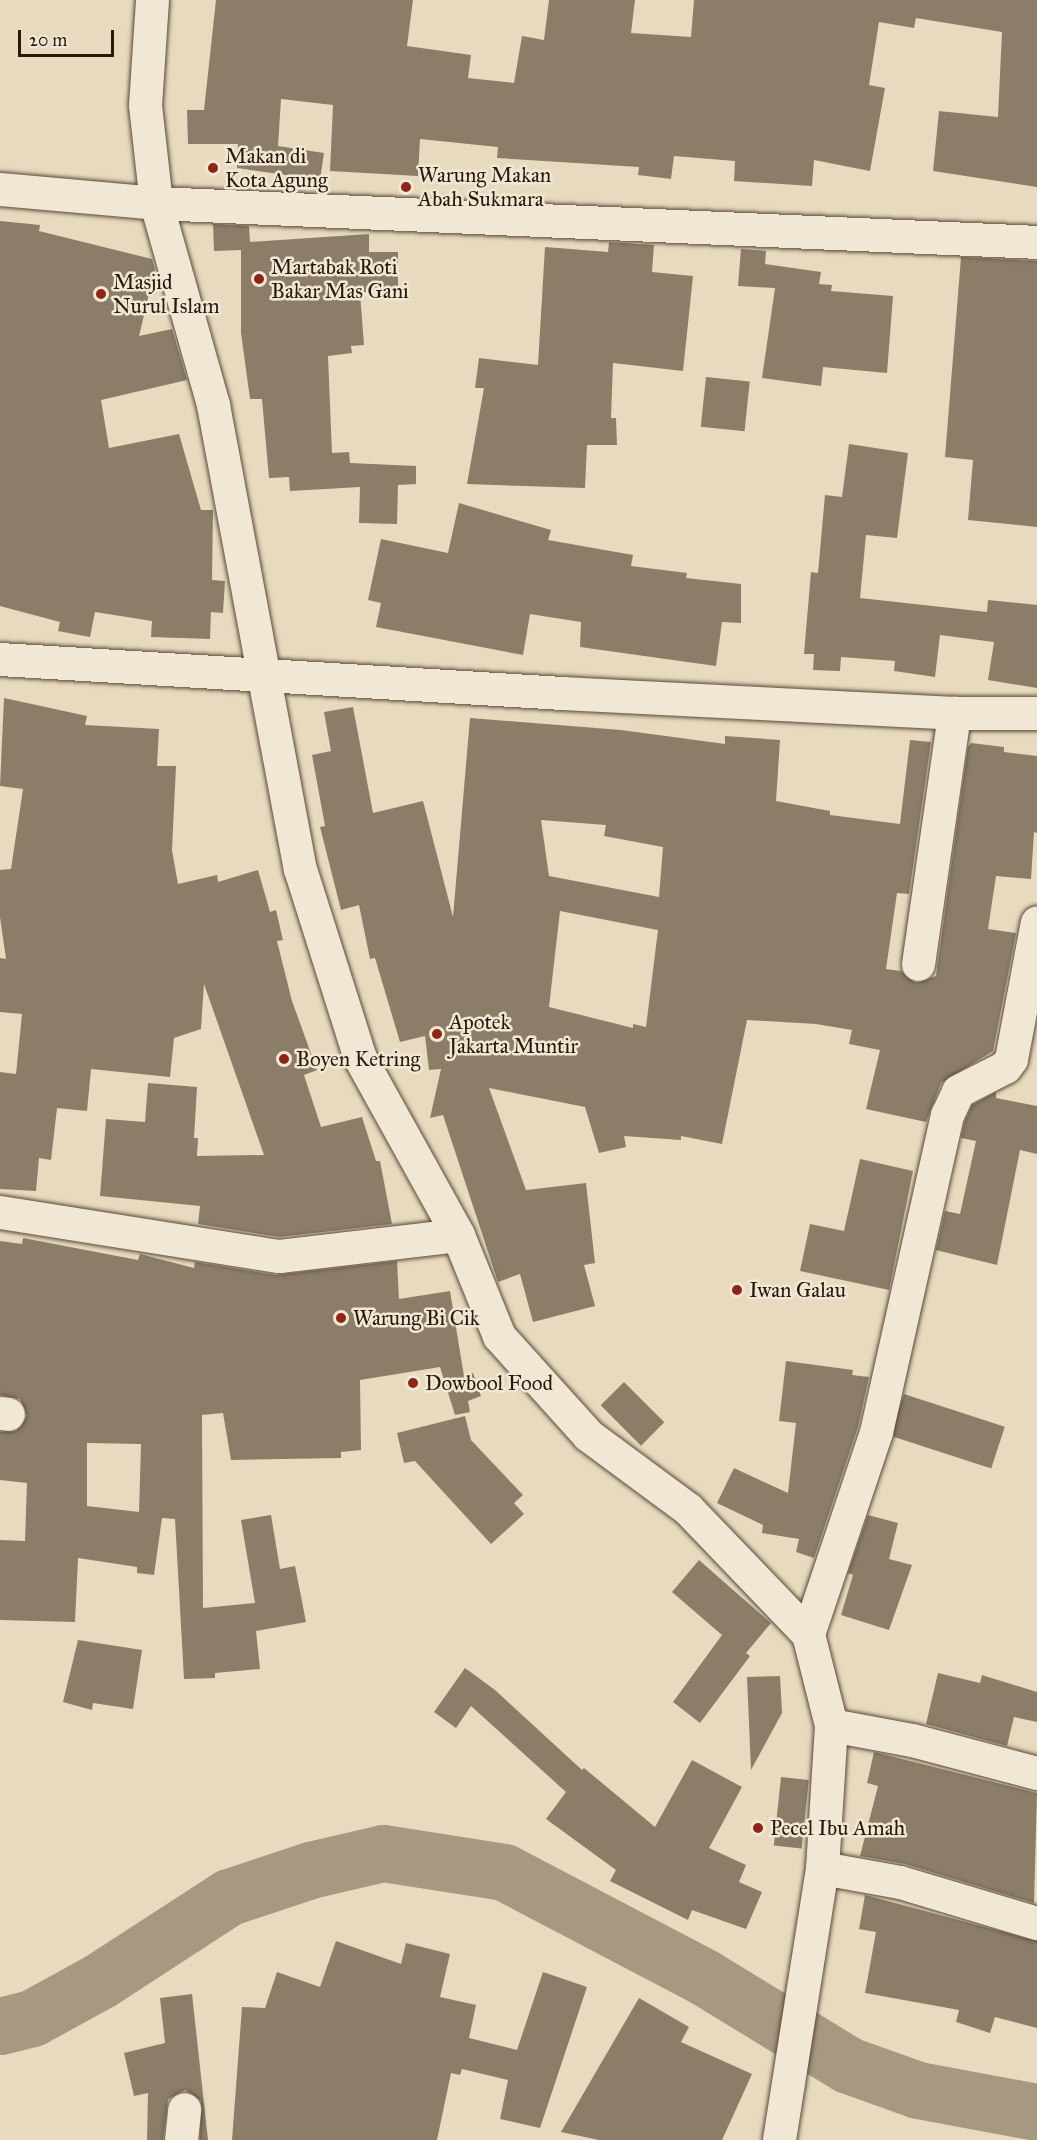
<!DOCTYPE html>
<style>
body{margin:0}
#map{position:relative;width:1037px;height:2140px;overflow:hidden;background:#e8dabe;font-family:"IM FELL Great Primer",serif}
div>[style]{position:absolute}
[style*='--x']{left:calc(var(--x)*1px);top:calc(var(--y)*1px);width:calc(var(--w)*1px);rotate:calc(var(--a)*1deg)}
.river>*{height:57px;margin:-28.5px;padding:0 28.5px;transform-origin:28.5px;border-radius:28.5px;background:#a79881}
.building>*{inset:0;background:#8c7d68;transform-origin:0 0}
.roads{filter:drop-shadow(0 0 2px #594938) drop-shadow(0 0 2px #594938)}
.minor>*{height:33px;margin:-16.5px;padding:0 16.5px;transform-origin:16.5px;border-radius:16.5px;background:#f0e7d5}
.dots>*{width:16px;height:16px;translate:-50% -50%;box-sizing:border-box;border:3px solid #f0e7d5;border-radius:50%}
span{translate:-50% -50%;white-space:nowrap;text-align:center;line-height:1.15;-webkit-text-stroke:5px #f0e7d5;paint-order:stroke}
.poi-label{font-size:21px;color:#29190b}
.left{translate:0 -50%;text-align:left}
.scale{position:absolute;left:18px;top:30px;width:96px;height:27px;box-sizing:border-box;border:3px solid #29190b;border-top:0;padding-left:8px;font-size:18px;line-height:21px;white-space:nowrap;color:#29190b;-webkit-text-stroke:4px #f0e7d5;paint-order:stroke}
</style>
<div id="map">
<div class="river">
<i style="--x:0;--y:2026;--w:33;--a:-14"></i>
<i style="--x:32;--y:2018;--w:79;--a:-28.8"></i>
<i style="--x:101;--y:1980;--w:153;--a:-33"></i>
<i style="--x:229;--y:1897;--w:85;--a:-18.4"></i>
<i style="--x:310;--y:1870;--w:75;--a:-13.1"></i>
<i style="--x:383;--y:1853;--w:122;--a:8.9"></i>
<i style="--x:504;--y:1872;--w:226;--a:27.7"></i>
<i style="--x:704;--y:1977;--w:169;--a:31.4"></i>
<i style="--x:848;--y:2065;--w:74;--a:19.7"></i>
<i style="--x:918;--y:2090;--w:121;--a:10.5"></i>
</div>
<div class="building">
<i style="clip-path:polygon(216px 0,413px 0,407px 46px,471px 55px,468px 78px,514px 83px,522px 36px,544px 40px,549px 0,635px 0,631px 33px,691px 37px,694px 0,1037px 0,1037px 187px,933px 171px,939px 111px,998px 117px,1002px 32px,916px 18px,914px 28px,879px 22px,869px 85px,885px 88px,870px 171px,814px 160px,812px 186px,734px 181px,735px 161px,674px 156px,671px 179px,638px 175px,639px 167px,497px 158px,498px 147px,420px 139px,418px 176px,330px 171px,333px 105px,281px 99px,278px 146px,324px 153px,320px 180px,237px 168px,238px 144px,188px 144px,187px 110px,204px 110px)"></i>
<i style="clip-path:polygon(0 221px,40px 225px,39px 231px,152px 259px,155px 269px,139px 336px,172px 329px,187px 380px,101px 400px,109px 448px,179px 434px,201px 510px,213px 510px,212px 580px,225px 581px,223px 613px,211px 612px,210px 639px,151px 637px,152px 621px,95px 612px,90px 637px,58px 631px,60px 622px,0 606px)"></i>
<i style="clip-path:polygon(213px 224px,249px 226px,250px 242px,369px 234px,369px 252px,398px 252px,398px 289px,360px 293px,364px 345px,351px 346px,352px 353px,328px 356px,332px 453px,349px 452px,350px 463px,416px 466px,416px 484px,398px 485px,397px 524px,359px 523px,360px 487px,290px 491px,289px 477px,269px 478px,262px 399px,250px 399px,241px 333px,241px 250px,214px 251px)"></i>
<i style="clip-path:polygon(609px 242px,654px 245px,652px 272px,693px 276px,683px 371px,613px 363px,611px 418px,616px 418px,617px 445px,587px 445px,585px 488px,467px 484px,484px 388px,475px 388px,479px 358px,538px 365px,545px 247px,608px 252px)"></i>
<i style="clip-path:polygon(741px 249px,766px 251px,765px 264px,821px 272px,819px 284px,832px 285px,831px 291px,893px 296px,887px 373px,823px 367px,821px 386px,762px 378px,775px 288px,738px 286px)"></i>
<i style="clip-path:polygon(961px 257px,1037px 261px,1037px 527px,968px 520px,973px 460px,945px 457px)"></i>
<i style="left:706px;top:377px;width:44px;height:50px;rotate:6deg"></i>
<i style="clip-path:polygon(849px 444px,908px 453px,897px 538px,866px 535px,860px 598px,987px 612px,988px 600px,1037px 605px,1037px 688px,988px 680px,994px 642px,940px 635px,935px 677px,894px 671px,895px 661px,841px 657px,840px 671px,813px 670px,814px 654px,804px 654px,811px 572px,818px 573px,825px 495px,842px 497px)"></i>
<i style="clip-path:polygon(459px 503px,551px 530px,548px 540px,633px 555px,631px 566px,687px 573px,686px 578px,741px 584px,741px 623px,722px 622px,716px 666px,580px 647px,581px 622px,530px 614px,523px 655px,376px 627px,381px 603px,368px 600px,381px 539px,448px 553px)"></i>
<i style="clip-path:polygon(4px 698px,87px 716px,85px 725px,159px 729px,157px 766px,176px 766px,172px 850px,178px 884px,217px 875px,218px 882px,258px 870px,270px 912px,276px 910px,283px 940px,277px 941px,292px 1001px,317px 1070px,304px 1075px,321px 1127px,362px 1117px,376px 1161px,380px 1161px,392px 1224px,279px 1237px,198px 1224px,200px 1206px,100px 1196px,106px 1119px,145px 1122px,148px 1083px,197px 1087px,194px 1138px,198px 1138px,197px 1156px,264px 1155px,204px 984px,201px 1029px,174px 1038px,170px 1077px,91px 1069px,87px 1111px,57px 1108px,51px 1160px,39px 1158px,36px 1191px,0 1189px,0 1072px,16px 1074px,22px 1014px,0 1012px,0 958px,6px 959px,0 917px,0 870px,11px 869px,23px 789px,0 786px)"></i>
<i style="clip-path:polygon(evenodd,353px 707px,373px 813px,423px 801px,453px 917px,470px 718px,621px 730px,725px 744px,725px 736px,780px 740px,776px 801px,830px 811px,830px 815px,900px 824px,910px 740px,931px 742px,909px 894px,897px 893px,886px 969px,901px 971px,916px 983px,936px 976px,968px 747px,971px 743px,1004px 747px,1004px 752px,1037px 756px,1037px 833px,1034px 832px,1031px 879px,996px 876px,988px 929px,1016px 933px,993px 1051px,941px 1083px,926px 1122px,866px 1109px,880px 1050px,849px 1044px,852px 1030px,816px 1024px,747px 1020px,722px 1144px,681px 1136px,681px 1140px,624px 1136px,626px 1147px,599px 1153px,585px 1107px,489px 1088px,526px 1190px,586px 1183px,595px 1263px,584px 1265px,595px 1306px,533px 1322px,520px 1274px,498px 1282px,443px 1115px,430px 1118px,441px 1069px,429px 1070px,425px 1036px,400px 1042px,375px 958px,370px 959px,359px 905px,341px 910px,320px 827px,325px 826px,312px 755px,331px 751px,324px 712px,353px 707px,541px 820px,606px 825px,604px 836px,663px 847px,659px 897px,549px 876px,541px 820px,353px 707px,560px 911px,658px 930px,646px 1027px,633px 1024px,633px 1028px,549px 1007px,560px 911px)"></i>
<i style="clip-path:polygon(996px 1092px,996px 1098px,1037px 1106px,1037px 1154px,1020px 1150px,997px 1265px,936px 1250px,945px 1211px,960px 1214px,976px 1141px,961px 1138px,965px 1121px,972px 1105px)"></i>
<i style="clip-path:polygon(860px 1159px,913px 1171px,889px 1290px,800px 1271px,810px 1224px,844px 1231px)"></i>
<i style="clip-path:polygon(evenodd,23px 1238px,138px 1260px,140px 1254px,194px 1268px,195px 1262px,276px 1275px,397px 1261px,399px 1299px,450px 1291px,464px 1376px,473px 1373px,481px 1396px,468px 1401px,470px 1412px,455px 1415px,440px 1367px,360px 1380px,361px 1450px,341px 1452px,341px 1458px,231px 1460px,223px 1413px,202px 1415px,203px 1608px,255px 1603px,241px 1520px,271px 1515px,280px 1569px,295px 1566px,306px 1622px,256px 1631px,260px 1669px,215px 1673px,215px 1678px,184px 1679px,175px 1519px,162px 1518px,154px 1575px,137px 1573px,137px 1567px,78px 1558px,75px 1622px,0 1620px,0 1540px,25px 1541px,27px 1483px,0 1480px,0 1432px,16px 1431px,27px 1416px,20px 1399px,0 1395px,0 1241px,22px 1244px,23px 1238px,87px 1443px,141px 1444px,139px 1512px,87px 1506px,87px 1443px)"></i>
<i style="clip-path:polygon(786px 1361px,853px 1370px,852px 1375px,869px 1377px,858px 1427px,814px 1558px,796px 1552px,799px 1539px,762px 1533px,763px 1525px,717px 1503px,734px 1468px,788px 1493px,796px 1423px,779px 1421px)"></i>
<i style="left:624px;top:1382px;width:57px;height:33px;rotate:45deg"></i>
<i style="left:904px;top:1394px;width:106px;height:44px;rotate:18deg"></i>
<i style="clip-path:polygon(465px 1416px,471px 1440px,523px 1495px,514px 1503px,524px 1514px,491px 1544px,415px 1461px,404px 1463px,397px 1433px)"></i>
<i style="clip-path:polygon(868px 1515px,898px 1523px,889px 1559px,912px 1565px,889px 1630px,841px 1615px,853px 1575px,848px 1573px)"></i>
<i style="clip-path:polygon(699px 1560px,771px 1623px,746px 1653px,750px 1656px,700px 1723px,673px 1702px,722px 1635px,672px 1592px)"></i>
<i style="clip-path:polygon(78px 1640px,142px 1650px,133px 1709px,93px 1703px,92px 1710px,63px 1702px)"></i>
<i style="clip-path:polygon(465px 1668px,495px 1690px,582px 1770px,584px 1768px,655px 1827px,692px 1760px,742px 1787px,709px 1848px,746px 1865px,739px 1882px,762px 1892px,746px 1929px,692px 1910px,688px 1920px,610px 1881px,616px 1870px,546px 1819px,566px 1792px,471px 1706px,456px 1728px,434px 1712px)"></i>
<i style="clip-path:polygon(938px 1673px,980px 1683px,982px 1675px,1037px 1692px,1037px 1722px,1014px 1717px,1007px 1746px,926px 1724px)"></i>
<i style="clip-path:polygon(780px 1676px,782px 1713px,751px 1770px,747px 1677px)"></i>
<i style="clip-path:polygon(874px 1752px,1037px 1793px,1034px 1903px,905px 1864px,860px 1856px,878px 1786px,867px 1783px)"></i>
<i style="left:781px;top:1777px;width:28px;height:69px;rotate:6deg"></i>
<i style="clip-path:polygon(865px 1895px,1037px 1941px,1037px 2028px,995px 2017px,990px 2033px,956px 2022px,959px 2010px,865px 1993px,876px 1932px,859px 1929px)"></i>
<i style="clip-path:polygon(336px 1941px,401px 1964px,406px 1943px,450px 1954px,440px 1997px,476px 2005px,469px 2038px,517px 2050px,543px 1972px,587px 1987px,540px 2128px,500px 2119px,508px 2080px,462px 2069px,460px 2075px,451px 2073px,437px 2140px,232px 2140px,242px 2007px,265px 2008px,277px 1972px,320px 1987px)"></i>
<i style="clip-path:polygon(192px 1994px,208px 2140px,200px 2140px,201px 2101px,185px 2090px,168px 2099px,163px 2140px,147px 2140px,148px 2093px,134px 2096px,124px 2053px,165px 2043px,160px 1998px)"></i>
<i style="clip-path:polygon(639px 1998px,689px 2027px,681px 2042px,752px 2074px,722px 2140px,599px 2140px,561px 2132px)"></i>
</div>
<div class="roads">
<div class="minor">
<i style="--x:152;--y:0;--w:105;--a:93.8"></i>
<i style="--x:145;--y:105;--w:99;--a:83.6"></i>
<i style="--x:156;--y:203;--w:210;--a:74.2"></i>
<i style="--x:213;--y:405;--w:472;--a:79.4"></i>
<i style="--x:300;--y:869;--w:198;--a:72.4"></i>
<i style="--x:360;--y:1058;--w:202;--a:61"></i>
<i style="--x:458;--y:1235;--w:109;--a:67.9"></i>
<i style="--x:499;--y:1336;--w:133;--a:48"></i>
<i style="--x:588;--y:1435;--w:124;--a:36.5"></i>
<i style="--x:688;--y:1509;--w:173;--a:46.2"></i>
<i style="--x:808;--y:1634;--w:94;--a:75.8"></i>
<i style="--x:831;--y:1725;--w:143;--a:93.6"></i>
<i style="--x:822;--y:1868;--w:275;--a:99"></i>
<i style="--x:0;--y:189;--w:157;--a:5.1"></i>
<i style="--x:156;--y:203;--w:882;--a:2.53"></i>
<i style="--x:0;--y:659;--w:563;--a:3.46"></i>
<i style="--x:562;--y:693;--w:393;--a:2.9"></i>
<i style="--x:954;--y:713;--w:83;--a:0"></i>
<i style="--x:918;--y:964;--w:254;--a:-81.8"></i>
<i style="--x:0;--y:1212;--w:282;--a:9"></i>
<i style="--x:279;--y:1256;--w:180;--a:-6.7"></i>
<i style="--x:0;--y:1413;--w:8;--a:7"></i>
<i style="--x:808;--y:1634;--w:213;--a:-71.4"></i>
<i style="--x:876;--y:1432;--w:325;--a:-77.4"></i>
<i style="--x:947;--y:1115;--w:26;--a:-65"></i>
<i style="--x:958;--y:1091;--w:53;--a:-27.1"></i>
<i style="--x:1005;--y:1067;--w:10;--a:-53"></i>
<i style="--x:1011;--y:1059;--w:139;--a:-79.3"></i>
<i style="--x:831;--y:1725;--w:82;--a:10.5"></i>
<i style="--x:912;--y:1740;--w:129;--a:14.8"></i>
<i style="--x:822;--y:1868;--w:79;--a:10.2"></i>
<i style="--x:900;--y:1882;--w:143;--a:16.7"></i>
<i style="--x:181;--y:2140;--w:31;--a:-84"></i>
</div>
</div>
<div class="dots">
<i style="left:213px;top:168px;background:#8f2418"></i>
<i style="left:406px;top:187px;background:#8f2418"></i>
<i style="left:259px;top:279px;background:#8f2418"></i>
<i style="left:101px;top:294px;background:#8f2418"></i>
<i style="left:437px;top:1034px;background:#8f2418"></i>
<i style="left:284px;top:1059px;background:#8f2418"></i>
<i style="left:737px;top:1290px;background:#8f2418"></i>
<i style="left:341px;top:1318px;background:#8f2418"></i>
<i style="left:413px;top:1383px;background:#8f2418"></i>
<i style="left:758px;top:1828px;background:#8f2418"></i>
</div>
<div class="poi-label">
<span class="left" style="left:225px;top:168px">Makan di<br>Kota Agung</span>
<span class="left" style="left:418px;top:187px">Warung Makan<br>Abah Sukmara</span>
<span class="left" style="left:271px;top:279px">Martabak Roti<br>Bakar Mas Gani</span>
<span class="left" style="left:113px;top:294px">Masjid<br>Nurul Islam</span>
<span class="left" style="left:449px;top:1034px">Apotek<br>Jakarta Muntir</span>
<span class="left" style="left:296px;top:1059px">Boyen Ketring</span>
<span class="left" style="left:749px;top:1290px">Iwan Galau</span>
<span class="left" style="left:353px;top:1318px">Warung Bi Cik</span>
<span class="left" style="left:425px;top:1383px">Dowbool Food</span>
<span class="left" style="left:770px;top:1828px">Pecel Ibu Amah</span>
</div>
<div class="scale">20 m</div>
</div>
